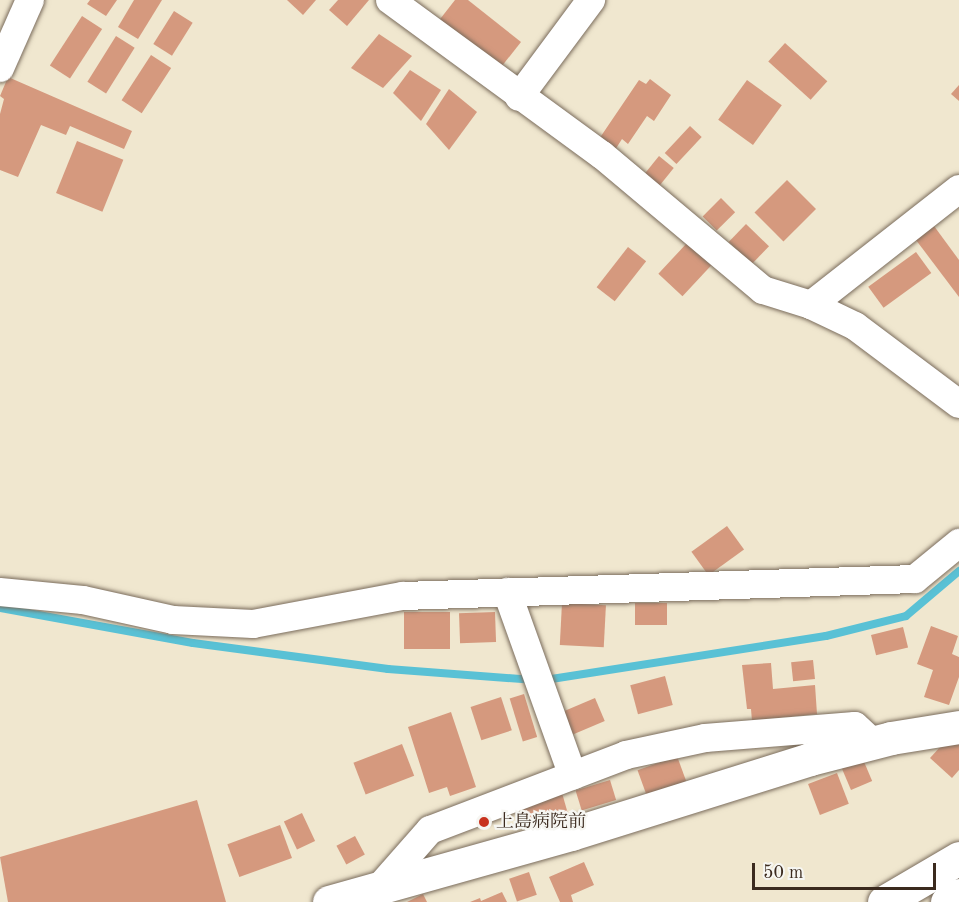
<!DOCTYPE html>
<meta charset="utf-8">
<style>
body{margin:0}
#map{position:relative;width:959px;height:902px;overflow:hidden;background:#f0e7cf;font-family:"Old Standard TT","Noto Serif JP",serif}
div>[style]{position:absolute}
[style*='--x']{left:calc(var(--x)*1px);top:calc(var(--y)*1px);width:calc(var(--w)*1px);rotate:calc(var(--a)*1deg)}
.stream>*{height:8px;margin:-4px;padding:0 4px;transform-origin:4px;border-radius:4px;background:#59c1d5}
.building>*{inset:0;background:#d5997e;transform-origin:0 0}
.roads{filter:drop-shadow(0 0 2px #7a6c5c) drop-shadow(0 0 2px #7a6c5c)}
.street>*{height:28px;margin:-14px;padding:0 14px;transform-origin:14px;border-radius:14px;background:#fff}
.secondary>*{height:33px;margin:-16.5px;padding:0 16.5px;transform-origin:16.5px;border-radius:16.5px;background:#fff}
.highway>*{height:33px;margin:-16.5px;padding:0 16.5px;transform-origin:16.5px;border-radius:16.5px;background:#fff}
.dots>*{width:16px;height:16px;translate:-50% -50%;box-sizing:border-box;border:3px solid #f6f6f2;border-radius:50%}
span{translate:-50% -50%;white-space:nowrap;text-align:center;line-height:1.15;-webkit-text-stroke:4.5px #f6f6f2;paint-order:stroke}
.poi-label{font-size:18px;color:#3b2a1e}
.left{translate:0 -50%;text-align:left}
.scale{position:absolute;left:752px;top:863px;width:184px;height:27px;box-sizing:border-box;border:3px solid #3b2a1e;border-top:0;padding-left:8px;font-size:18px;line-height:21px;white-space:nowrap;color:#3b2a1e;-webkit-text-stroke:4px #f6f6f2;paint-order:stroke}
</style>
<div id="map">
<div class="stream">
<i style="--x:0;--y:608;--w:196;--a:10.3"></i>
<i style="--x:193;--y:643;--w:197;--a:7.6"></i>
<i style="--x:388;--y:669;--w:145;--a:4.3"></i>
<i style="--x:545;--y:680;--w:284;--a:-8.9"></i>
<i style="--x:826;--y:636;--w:82;--a:-14"></i>
<i style="--x:906;--y:616;--w:70;--a:-40.3"></i>
</div>
<div class="building">
<i style="clip-path:polygon(90px 0,117px 0,106px 16px,87px 4px)"></i>
<i style="clip-path:polygon(134px 0,162px 0,138px 39px,118px 27px)"></i>
<i style="clip-path:polygon(287px 0,316px 0,303px 15px)"></i>
<i style="clip-path:polygon(338px 0,369px 0,347px 26px,329px 10px)"></i>
<i style="clip-path:polygon(455px 0,468px 0,521px 42px,498px 71px,437px 23px)"></i>
<i style="left:174px;top:11px;width:22px;height:39px;rotate:32deg"></i>
<i style="left:82px;top:16px;width:24px;height:59px;rotate:33deg"></i>
<i style="clip-path:polygon(379px 34px,412px 56px,383px 88px,351px 68px)"></i>
<i style="left:116px;top:36px;width:22px;height:54px;rotate:32deg"></i>
<i style="left:785px;top:43px;width:57px;height:25px;rotate:42deg"></i>
<i style="left:151px;top:55px;width:24px;height:54px;rotate:33deg"></i>
<i style="clip-path:polygon(410px 70px,441px 90px,421px 121px,393px 93px)"></i>
<i style="clip-path:polygon(8px 77px,132px 131px,124px 149px,70px 126px,66px 135px,41px 125px,18px 177px,0 170px,0 114px,4px 99px,0 96px)"></i>
<i style="clip-path:polygon(650px 79px,671px 95px,654px 121px,647px 116px,628px 144px,622px 139px,613px 153px,597px 142px,639px 80px,646px 84px)"></i>
<i style="left:747px;top:80px;width:43px;height:49px;rotate:36deg"></i>
<i style="clip-path:polygon(959px 85px,959px 101px,951px 94px)"></i>
<i style="clip-path:polygon(449px 89px,477px 112px,449px 150px,426px 124px)"></i>
<i style="left:690px;top:126px;width:16px;height:37px;rotate:43deg"></i>
<i style="left:77px;top:141px;width:50px;height:56px;rotate:22deg"></i>
<i style="left:659px;top:156px;width:19px;height:26px;rotate:39deg"></i>
<i style="left:787px;top:180px;width:41px;height:46px;rotate:45deg"></i>
<i style="left:721px;top:198px;width:20px;height:26px;rotate:45deg"></i>
<i style="left:746px;top:224px;width:32px;height:25px;rotate:44deg"></i>
<i style="clip-path:polygon(934px 226px,959px 260px,959px 297px,916px 240px)"></i>
<i style="left:687px;top:243px;width:33px;height:42px;rotate:43deg"></i>
<i style="left:628px;top:247px;width:23px;height:51px;rotate:38deg"></i>
<i style="left:916px;top:252px;width:26px;height:59px;rotate:54deg"></i>
<i style="left:727px;top:526px;width:29px;height:44px;rotate:54deg"></i>
<i style="left:562px;top:603px;width:44px;height:42px;rotate:3deg"></i>
<i style="left:635px;top:603px;width:32px;height:22px"></i>
<i style="left:404px;top:612px;width:46px;height:37px"></i>
<i style="left:495px;top:612px;width:30px;height:36px;rotate:88deg"></i>
<i style="clip-path:polygon(931px 626px,958px 636px,952px 654px,959px 657px,959px 677px,949px 705px,924px 697px,933px 670px,917px 664px)"></i>
<i style="left:903px;top:627px;width:21px;height:33px;rotate:76deg"></i>
<i style="left:813px;top:660px;width:19px;height:22px;rotate:84deg"></i>
<i style="clip-path:polygon(771px 663px,773px 689px,815px 685px,817px 714px,752px 721px,751px 709px,747px 709px,742px 665px)"></i>
<i style="left:665px;top:676px;width:30px;height:36px;rotate:75deg"></i>
<i style="left:524px;top:694px;width:45px;height:15px;rotate:73deg"></i>
<i style="left:501px;top:697px;width:35px;height:32px;rotate:72deg"></i>
<i style="left:595px;top:698px;width:25px;height:41px;rotate:67deg"></i>
<i style="clip-path:polygon(451px 712px,476px 787px,450px 796px,447px 787px,429px 793px,408px 727px)"></i>
<i style="clip-path:polygon(951px 735px,959px 743px,959px 770px,952px 778px,930px 758px)"></i>
<i style="left:402px;top:744px;width:34px;height:52px;rotate:69deg"></i>
<i style="left:677px;top:756px;width:27px;height:42px;rotate:70deg"></i>
<i style="left:862px;top:757px;width:26px;height:23px;rotate:67deg"></i>
<i style="left:837px;top:773px;width:33px;height:31px;rotate:69deg"></i>
<i style="left:610px;top:780px;width:21px;height:36px;rotate:73deg"></i>
<i style="left:562px;top:793px;width:25px;height:43px;rotate:74deg"></i>
<i style="clip-path:polygon(197px 800px,226px 902px,8px 902px,0 857px)"></i>
<i style="left:302px;top:813px;width:31px;height:20px;rotate:65deg"></i>
<i style="left:280px;top:825px;width:35px;height:56px;rotate:70deg"></i>
<i style="left:355px;top:836px;width:21px;height:21px;rotate:62deg"></i>
<i style="clip-path:polygon(584px 862px,594px 885px,571px 895px,573px 902px,560px 902px,549px 877px)"></i>
<i style="left:529px;top:872px;width:24px;height:21px;rotate:71deg"></i>
<i style="clip-path:polygon(502px 892px,507px 902px,470px 902px,480px 898px,481px 901px)"></i>
<i style="clip-path:polygon(423px 894px,427px 902px,407px 902px)"></i>
</div>
<div class="roads">
<div class="street">
<i style="--x:390;--y:0;--w:263;--a:36.2"></i>
<i style="--x:602;--y:155;--w:210;--a:40"></i>
<i style="--x:763;--y:290;--w:50;--a:17.4"></i>
<i style="--x:811;--y:305;--w:49;--a:25.5"></i>
<i style="--x:855;--y:326;--w:130;--a:36.9"></i>
<i style="--x:0;--y:68;--w:74;--a:-66.2"></i>
<i style="--x:519;--y:97;--w:121;--a:-53.4"></i>
<i style="--x:811;--y:305;--w:188;--a:-38.1"></i>
<i style="--x:0;--y:592;--w:83;--a:5.5"></i>
<i style="--x:83;--y:600;--w:92;--a:12.5"></i>
<i style="--x:173;--y:620;--w:80;--a:2.9"></i>
<i style="--x:253;--y:624;--w:153;--a:-10.6"></i>
<i style="--x:403;--y:596;--w:512;--a:-1.9"></i>
<i style="--x:915;--y:579;--w:57;--a:-39.3"></i>
<i style="--x:507;--y:592;--w:195;--a:70.3"></i>
<i style="--x:379;--y:888;--w:77;--a:-48.7"></i>
<i style="--x:430;--y:830;--w:210;--a:-20.9"></i>
<i style="--x:626;--y:755;--w:81;--a:-12.1"></i>
<i style="--x:705;--y:738;--w:150;--a:-4.6"></i>
<i style="--x:855;--y:726;--w:25;--a:43"></i>
</div>
<div class="secondary">
<i style="--x:329;--y:902;--w:251;--a:-15.7"></i>
<i style="--x:571;--y:834;--w:250;--a:-17.4"></i>
<i style="--x:810;--y:759;--w:84;--a:-14.5"></i>
<i style="--x:891;--y:738;--w:69;--a:-9.2"></i>
</div>
<div class="highway">
<i style="--x:884;--y:902;--w:87;--a:-30.4"></i>
<i style="--x:947;--y:902;--w:14;--a:-30"></i>
</div>
</div>
<div class="dots">
<i style="left:484px;top:822px;background:#c8321e"></i>
</div>
<div class="poi-label">
<span class="left" style="left:496px;top:822px">上島病院前</span>
</div>
<div class="scale">50 m</div>
</div>
